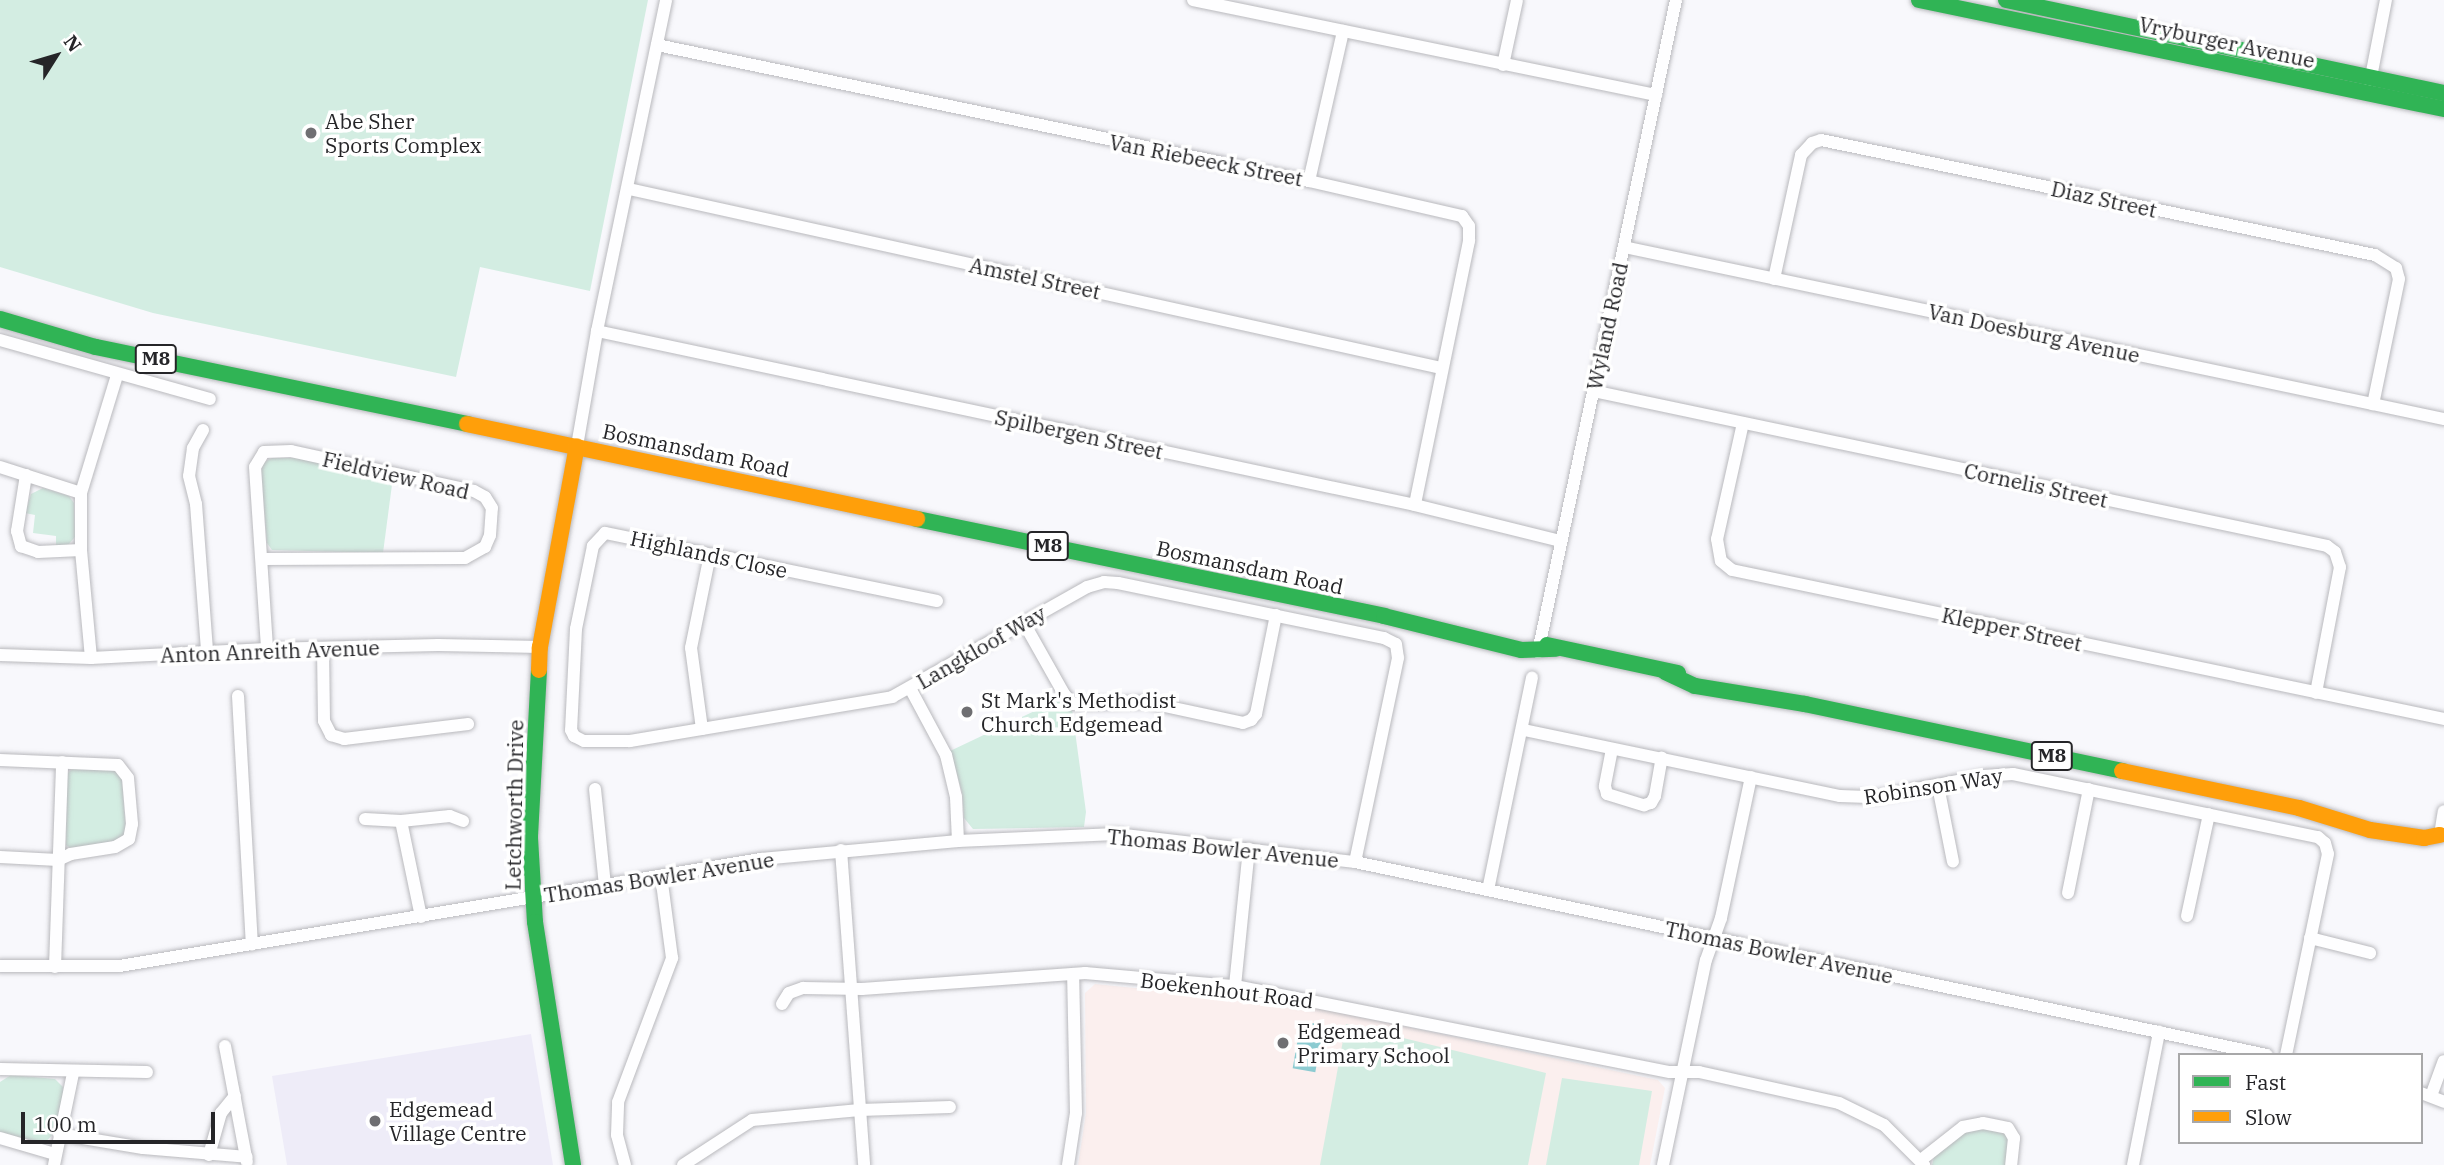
<!DOCTYPE html>
<style>
body{margin:0}
#map{position:relative;width:2444px;height:1165px;overflow:hidden;background:#f8f8fc;font-family:"IBM Plex Serif",serif}
div>[style]{position:absolute}
[style*='--x']{left:calc(var(--x)*1px);top:calc(var(--y)*1px);width:calc(var(--w)*1px);rotate:calc(var(--a)*1deg)}
.commercial>*{inset:0;background:#eeecf8}
.education>*{inset:0;background:#fbefee}
.green>*{inset:0;background:#d3ede2}
.water>*{inset:0;background:#8ccbd1;transform-origin:0 0}
.roads{filter:drop-shadow(0 0 2px #b9b9bd) drop-shadow(0 0 2px #b9b9bd)}
.street>*{height:12px;margin:-6px;padding:0 6px;transform-origin:6px;border-radius:6px;background:#fefeff}
.fast>*{height:16px;margin:-8px;padding:0 8px;transform-origin:8px;border-radius:8px;background:#30b455}
.slow>*{height:16px;margin:-8px;padding:0 8px;transform-origin:8px;border-radius:8px;background:#ff9f0a}
.dots>*{width:19px;height:19px;translate:-50% -50%;box-sizing:border-box;border:4px solid #fff;border-radius:50%}
span{translate:-50% -50%;white-space:nowrap;text-align:center;line-height:1.15;-webkit-text-stroke:7px #fff;paint-order:stroke}
.shield-label span{padding:2px 5px;background:#fff;border:2px solid;border-radius:5px;-webkit-text-stroke-width:0}
.shield-label{font-size:19px;color:#252528;font-weight:700}
.street-label{font-size:21px;color:#252528}
.poi-label{font-size:21px;color:#252528}
.left{translate:0 -50%;text-align:left}
.legend{position:absolute;left:2178px;top:1053px;width:245px;height:91px;box-sizing:border-box;background:#fff;border:2px solid #a8a8a9;margin:0;padding:9px 12px;list-style:none;font-size:21px;color:#252528}
.legend li{display:flex;align-items:center;gap:14px;height:35px}
.legend b{width:35px;border:2px solid #a8a8a9}
.north{position:absolute;left:21px;top:21px;width:70px;height:70px;-webkit-text-stroke:5px #fff;paint-order:stroke;rotate:53deg;font-size:19px;font-weight:700;line-height:28px;text-align:center;color:#252528}
.north::after{content:'';display:block;margin:auto;width:24px;height:32px;background:#252528;clip-path:polygon(50% 0,100% 100%,50% 72%,0 100%)}
.scale{position:absolute;left:21px;top:1112px;width:194px;height:32px;box-sizing:border-box;border:4px solid #252528;border-top:0;padding-left:9px;font-size:21px;line-height:24px;white-space:nowrap;color:#252528;-webkit-text-stroke:5px #fff;paint-order:stroke}
</style>
<div id="map">
<div class="commercial">
<i style="clip-path:polygon(531px 1034px,553px 1165px,287px 1165px,272px 1076px)"></i>
</div>
<div class="education">
<i style="clip-path:polygon(1095px 984px,1303px 1005px,1658px 1080px,1665px 1088px,1650px 1165px,1078px 1165px,1086px 1113px,1085px 993px)"></i>
</div>
<div class="green">
<i style="clip-path:polygon(0 0,648px 0,590px 291px,480px 267px,456px 377px,153px 313px,0 267px)"></i>
<i style="clip-path:polygon(272px 458px,300px 458px,393px 477px,383px 553px,272px 550px,267px 543px,261px 471px,264px 462px)"></i>
<i style="clip-path:polygon(43px 488px,69px 496px,74px 503px,75px 537px,67px 546px,56px 547px,56px 536px,33px 533px,35px 515px,25px 513px,31px 494px)"></i>
<i style="clip-path:polygon(1060px 699px,1072px 709px,1086px 812px,1084px 827px,973px 829px,964px 818px,962px 792px,950px 751px)"></i>
<i style="clip-path:polygon(73px 768px,115px 770px,122px 779px,126px 832px,120px 841px,72px 849px,66px 845px,67px 774px)"></i>
<i style="clip-path:polygon(1346px 1024px,1546px 1073px,1528px 1165px,1320px 1165px)"></i>
<i style="clip-path:polygon(11px 1075px,55px 1079px,63px 1087px,63px 1098px,53px 1134px,44px 1144px,0 1132px,0 1082px)"></i>
<i style="clip-path:polygon(1562px 1078px,1652px 1091px,1639px 1165px,1546px 1165px)"></i>
<i style="clip-path:polygon(1977px 1127px,2005px 1134px,2010px 1139px,2006px 1165px,1932px 1165px,1934px 1157px,1965px 1130px)"></i>
</div>
<div class="water">
<i style="left:1301px;top:1021px;width:23px;height:48px;rotate:10deg"></i>
</div>
<div class="roads">
<div class="street">
<i style="--x:1193;--y:0;--w:473;--a:11.6"></i>
<i style="--x:657;--y:45;--w:666;--a:11.78"></i>
<i style="--x:1309;--y:181;--w:157;--a:12.9"></i>
<i style="--x:1462;--y:216;--w:12;--a:55"></i>
<i style="--x:1469;--y:226;--w:15;--a:90"></i>
<i style="--x:1469;--y:241;--w:269;--a:101.6"></i>
<i style="--x:1503;--y:65;--w:66;--a:-77.8"></i>
<i style="--x:2370;--y:82;--w:84;--a:-79"></i>
<i style="--x:1309;--y:181;--w:154;--a:-77.2"></i>
<i style="--x:629;--y:189;--w:831;--a:12.43"></i>
<i style="--x:1624;--y:247;--w:838;--a:11.85"></i>
<i style="--x:1774;--y:279;--w:127;--a:-77.7"></i>
<i style="--x:1801;--y:155;--w:16;--a:-47"></i>
<i style="--x:1812;--y:143;--w:9;--a:-18"></i>
<i style="--x:1821;--y:140;--w:566;--a:11.73"></i>
<i style="--x:2375;--y:255;--w:25;--a:32"></i>
<i style="--x:2396;--y:268;--w:11;--a:75"></i>
<i style="--x:2399;--y:279;--w:128;--a:101.7"></i>
<i style="--x:597;--y:331;--w:836;--a:12.01"></i>
<i style="--x:1415;--y:505;--w:150;--a:13.9"></i>
<i style="--x:0;--y:340;--w:218;--a:15.7"></i>
<i style="--x:1593;--y:391;--w:750;--a:11.92"></i>
<i style="--x:2327;--y:546;--w:10;--a:37"></i>
<i style="--x:2335;--y:552;--w:16;--a:72"></i>
<i style="--x:2340;--y:567;--w:128;--a:100.8"></i>
<i style="--x:1743;--y:423;--w:119;--a:102.6"></i>
<i style="--x:1717;--y:539;--w:22;--a:80"></i>
<i style="--x:1721;--y:561;--w:14;--a:39"></i>
<i style="--x:1732;--y:570;--w:727;--a:11.82"></i>
<i style="--x:203;--y:430;--w:21;--a:119"></i>
<i style="--x:193;--y:448;--w:28;--a:98"></i>
<i style="--x:189;--y:476;--w:29;--a:76"></i>
<i style="--x:196;--y:504;--w:148;--a:85.7"></i>
<i style="--x:577;--y:446;--w:117;--a:-80.1"></i>
<i style="--x:597;--y:331;--w:338;--a:-78.2"></i>
<i style="--x:0;--y:467;--w:85;--a:17.8"></i>
<i style="--x:26;--y:475;--w:57;--a:99.1"></i>
<i style="--x:17;--y:531;--w:16;--a:75"></i>
<i style="--x:21;--y:546;--w:18;--a:19"></i>
<i style="--x:38;--y:552;--w:43;--a:-2.7"></i>
<i style="--x:262;--y:559;--w:203;--a:-0.3"></i>
<i style="--x:465;--y:558;--w:23;--a:-29"></i>
<i style="--x:485;--y:547;--w:13;--a:-67"></i>
<i style="--x:490;--y:535;--w:27;--a:-86"></i>
<i style="--x:492;--y:508;--w:13;--a:-122"></i>
<i style="--x:485;--y:497;--w:13;--a:-151"></i>
<i style="--x:474;--y:491;--w:187;--a:-167.7"></i>
<i style="--x:291;--y:451;--w:27;--a:178"></i>
<i style="--x:264;--y:452;--w:17;--a:121"></i>
<i style="--x:255;--y:467;--w:182;--a:86.2"></i>
<i style="--x:937;--y:601;--w:339;--a:-168.4"></i>
<i style="--x:605;--y:533;--w:18;--a:133"></i>
<i style="--x:593;--y:546;--w:85;--a:101.6"></i>
<i style="--x:576;--y:629;--w:101;--a:92.8"></i>
<i style="--x:571;--y:730;--w:7;--a:63"></i>
<i style="--x:574;--y:736;--w:11;--a:27"></i>
<i style="--x:584;--y:741;--w:46;--a:0"></i>
<i style="--x:630;--y:741;--w:266;--a:-9.5"></i>
<i style="--x:892;--y:697;--w:224;--a:-29.4"></i>
<i style="--x:1087;--y:587;--w:18;--a:-16"></i>
<i style="--x:1104;--y:582;--w:14;--a:4"></i>
<i style="--x:1118;--y:583;--w:272;--a:11.7"></i>
<i style="--x:1384;--y:638;--w:13;--a:27"></i>
<i style="--x:1396;--y:644;--w:14;--a:82"></i>
<i style="--x:1398;--y:658;--w:208;--a:101.9"></i>
<i style="--x:1024;--y:623;--w:81;--a:60.6"></i>
<i style="--x:1064;--y:694;--w:13;--a:48"></i>
<i style="--x:1073;--y:704;--w:73;--a:-1.6"></i>
<i style="--x:1146;--y:702;--w:99;--a:12.2"></i>
<i style="--x:1243;--y:723;--w:9;--a:-21"></i>
<i style="--x:1251;--y:720;--w:8;--a:-50"></i>
<i style="--x:1256;--y:714;--w:101;--a:-78.6"></i>
<i style="--x:323;--y:649;--w:72;--a:89.2"></i>
<i style="--x:324;--y:721;--w:16;--a:63"></i>
<i style="--x:331;--y:735;--w:14;--a:17"></i>
<i style="--x:344;--y:739;--w:125;--a:-6.9"></i>
<i style="--x:1538;--y:652;--w:666;--a:-78.05"></i>
<i style="--x:0;--y:655;--w:91;--a:1.9"></i>
<i style="--x:91;--y:658;--w:176;--a:-2.9"></i>
<i style="--x:267;--y:649;--w:171;--a:-1.3"></i>
<i style="--x:438;--y:645;--w:102;--a:1.1"></i>
<i style="--x:91;--y:658;--w:108;--a:-95.3"></i>
<i style="--x:81;--y:550;--w:57;--a:-90"></i>
<i style="--x:81;--y:493;--w:123;--a:-73"></i>
<i style="--x:910;--y:688;--w:76;--a:61.8"></i>
<i style="--x:946;--y:755;--w:43;--a:76.6"></i>
<i style="--x:956;--y:797;--w:44;--a:87.4"></i>
<i style="--x:238;--y:696;--w:249;--a:86.8"></i>
<i style="--x:702;--y:729;--w:82;--a:-97.7"></i>
<i style="--x:691;--y:648;--w:95;--a:-78.5"></i>
<i style="--x:1524;--y:730;--w:323;--a:11.8"></i>
<i style="--x:1840;--y:796;--w:35;--a:2"></i>
<i style="--x:1875;--y:797;--w:111;--a:-10.9"></i>
<i style="--x:1984;--y:776;--w:29;--a:-4"></i>
<i style="--x:2013;--y:774;--w:311;--a:11.7"></i>
<i style="--x:2318;--y:837;--w:9;--a:41"></i>
<i style="--x:2325;--y:843;--w:11;--a:75"></i>
<i style="--x:2328;--y:854;--w:205;--a:101.8"></i>
<i style="--x:1612;--y:749;--w:38;--a:101"></i>
<i style="--x:1605;--y:786;--w:8;--a:76"></i>
<i style="--x:1607;--y:794;--w:39;--a:17"></i>
<i style="--x:1644;--y:805;--w:7;--a:-16"></i>
<i style="--x:1651;--y:803;--w:8;--a:-60"></i>
<i style="--x:1655;--y:796;--w:39;--a:-80"></i>
<i style="--x:0;--y:760;--w:118;--a:2.4"></i>
<i style="--x:118;--y:765;--w:16;--a:52"></i>
<i style="--x:128;--y:778;--w:46;--a:85"></i>
<i style="--x:132;--y:824;--w:15;--a:101"></i>
<i style="--x:129;--y:839;--w:16;--a:150"></i>
<i style="--x:115;--y:847;--w:45;--a:171"></i>
<i style="--x:71;--y:854;--w:14;--a:155"></i>
<i style="--x:58;--y:860;--w:58;--a:-177"></i>
<i style="--x:1938;--y:786;--w:77;--a:78.8"></i>
<i style="--x:595;--y:789;--w:97;--a:84.1"></i>
<i style="--x:365;--y:819;--w:36;--a:3"></i>
<i style="--x:401;--y:821;--w:49;--a:-5.8"></i>
<i style="--x:450;--y:816;--w:14;--a:21"></i>
<i style="--x:401;--y:821;--w:98;--a:78.2"></i>
<i style="--x:2440;--y:835;--w:24;--a:-81"></i>
<i style="--x:841;--y:850;--w:316;--a:85.8"></i>
<i style="--x:1488;--y:890;--w:217;--a:-78.3"></i>
<i style="--x:2068;--y:893;--w:106;--a:-78.6"></i>
<i style="--x:2187;--y:916;--w:104;--a:-77.8"></i>
<i style="--x:2310;--y:938;--w:62;--a:14"></i>
<i style="--x:0;--y:966;--w:120;--a:0"></i>
<i style="--x:120;--y:966;--w:650;--a:-9.48"></i>
<i style="--x:761;--y:859;--w:198;--a:-5.2"></i>
<i style="--x:958;--y:841;--w:158;--a:-2.5"></i>
<i style="--x:1116;--y:834;--w:241;--a:6.7"></i>
<i style="--x:1355;--y:862;--w:932;--a:11.95"></i>
<i style="--x:55;--y:967;--w:205;--a:-88"></i>
<i style="--x:1235;--y:986;--w:138;--a:-84.2"></i>
<i style="--x:782;--y:1004;--w:13;--a:-58"></i>
<i style="--x:789;--y:993;--w:15;--a:-20"></i>
<i style="--x:803;--y:988;--w:59;--a:1"></i>
<i style="--x:862;--y:989;--w:224;--a:-4.1"></i>
<i style="--x:1085;--y:973;--w:151;--a:5"></i>
<i style="--x:1235;--y:986;--w:443;--a:11.2"></i>
<i style="--x:1670;--y:1072;--w:29;--a:0"></i>
<i style="--x:1699;--y:1072;--w:143;--a:12.5"></i>
<i style="--x:1839;--y:1103;--w:50;--a:26.1"></i>
<i style="--x:1884;--y:1125;--w:57;--a:45"></i>
<i style="--x:225;--y:1046;--w:118;--a:79.3"></i>
<i style="--x:0;--y:1069;--w:147;--a:1.2"></i>
<i style="--x:2421;--y:1093;--w:25;--a:21"></i>
<i style="--x:2431;--y:1096;--w:37;--a:-70"></i>
<i style="--x:59;--y:1134;--w:85;--a:9.5"></i>
<i style="--x:143;--y:1148;--w:104;--a:4.9"></i>
<i style="--x:0;--y:1138;--w:57;--a:16.2"></i>
<i style="--x:209;--y:1155;--w:44;--a:-74.1"></i>
<i style="--x:221;--y:1113;--w:22;--a:-51"></i>
<i style="--x:1921;--y:1160;--w:53;--a:-38.2"></i>
<i style="--x:1963;--y:1127;--w:20;--a:-11"></i>
<i style="--x:1983;--y:1123;--w:25;--a:11"></i>
<i style="--x:2008;--y:1128;--w:12;--a:59"></i>
<i style="--x:2014;--y:1138;--w:27;--a:96"></i>
<i style="--x:54;--y:1165;--w:94;--a:-78.3"></i>
<i style="--x:625;--y:1165;--w:31;--a:-105"></i>
<i style="--x:617;--y:1135;--w:33;--a:-88"></i>
<i style="--x:618;--y:1102;--w:154;--a:-69.4"></i>
<i style="--x:672;--y:958;--w:83;--a:-97.6"></i>
<i style="--x:683;--y:1165;--w:82;--a:-33.1"></i>
<i style="--x:752;--y:1120;--w:108;--a:-5.3"></i>
<i style="--x:860;--y:1110;--w:90;--a:-1.9"></i>
<i style="--x:1068;--y:1165;--w:53;--a:-81.3"></i>
<i style="--x:1076;--y:1113;--w:139;--a:-91.2"></i>
<i style="--x:1663;--y:1165;--w:209;--a:-78.2"></i>
<i style="--x:1706;--y:960;--w:45;--a:-70.3"></i>
<i style="--x:1721;--y:918;--w:144;--a:-78"></i>
<i style="--x:2133;--y:1165;--w:136;--a:-78.9"></i>
</div>
<div class="fast">
<i style="--x:1919;--y:0;--w:536;--a:11.73"></i>
<i style="--x:2006;--y:0;--w:448;--a:12"></i>
<i style="--x:0;--y:319;--w:100;--a:16.3"></i>
<i style="--x:96;--y:347;--w:379;--a:11.7"></i>
<i style="--x:917;--y:519;--w:477;--a:11.7"></i>
<i style="--x:1384;--y:616;--w:141;--a:13.9"></i>
<i style="--x:1521;--y:650;--w:35;--a:-2"></i>
<i style="--x:1547;--y:645;--w:134;--a:12.1"></i>
<i style="--x:539;--y:670;--w:168;--a:93.1"></i>
<i style="--x:530;--y:838;--w:84;--a:86.6"></i>
<i style="--x:535;--y:922;--w:246;--a:81.1"></i>
<i style="--x:1665;--y:672;--w:33;--a:25"></i>
<i style="--x:1695;--y:686;--w:111;--a:9.3"></i>
<i style="--x:1805;--y:704;--w:324;--a:11.9"></i>
</div>
<div class="slow">
<i style="--x:467;--y:424;--w:460;--a:11.9"></i>
<i style="--x:539;--y:670;--w:23;--a:-88"></i>
<i style="--x:540;--y:647;--w:204;--a:-79.6"></i>
<i style="--x:2122;--y:771;--w:181;--a:11.8"></i>
<i style="--x:2299;--y:808;--w:74;--a:17.2"></i>
<i style="--x:2370;--y:830;--w:55;--a:8.4"></i>
<i style="--x:2424;--y:838;--w:16;--a:-11"></i>
</div>
</div>
<div class="dots">
<i style="left:311px;top:133px;background:#6f6f72"></i>
<i style="left:967px;top:712px;background:#6f6f72"></i>
<i style="left:1283px;top:1043px;background:#6f6f72"></i>
<i style="left:375px;top:1121px;background:#6f6f72"></i>
</div>
<div class="shield-label">
<span style="left:156px;top:359px">M8</span>
<span style="left:1048px;top:546px">M8</span>
<span style="left:2052px;top:756px">M8</span>
</div>
<div class="street-label">
<span style="left:2227px;top:42px;rotate:12deg">Vryburger Avenue</span>
<span style="left:1206px;top:160px;rotate:11deg">Van Riebeeck Street</span>
<span style="left:2104px;top:199px;rotate:12deg">Diaz Street</span>
<span style="left:1035px;top:278px;rotate:12deg">Amstel Street</span>
<span style="left:1607px;top:326px;rotate:-78deg">Wyland Road</span>
<span style="left:2034px;top:333px;rotate:12deg">Van Doesburg Avenue</span>
<span style="left:1079px;top:434px;rotate:12deg">Spilbergen Street</span>
<span style="left:696px;top:450px;rotate:12deg">Bosmansdam Road</span>
<span style="left:396px;top:475px;rotate:13deg">Fieldview Road</span>
<span style="left:2036px;top:485px;rotate:12deg">Cornelis Street</span>
<span style="left:709px;top:554px;rotate:12deg">Highlands Close</span>
<span style="left:1250px;top:567px;rotate:12deg">Bosmansdam Road</span>
<span style="left:2012px;top:629px;rotate:12deg">Klepper Street</span>
<span style="left:981px;top:647px;rotate:-30deg">Langkloof Way</span>
<span style="left:270px;top:651px;rotate:-2deg">Anton Anreith Avenue</span>
<span style="left:1933px;top:786px;rotate:-9deg">Robinson Way</span>
<span style="left:514px;top:805px;rotate:-89deg">Letchworth Drive</span>
<span style="left:1223px;top:848px;rotate:6deg">Thomas Bowler Avenue</span>
<span style="left:659px;top:877px;rotate:-9deg">Thomas Bowler Avenue</span>
<span style="left:1779px;top:952px;rotate:12deg">Thomas Bowler Avenue</span>
<span style="left:1227px;top:990px;rotate:7deg">Boekenhout Road</span>
</div>
<div class="poi-label">
<span class="left" style="left:325px;top:133px">Abe Sher<br>Sports Complex</span>
<span class="left" style="left:981px;top:712px">St Mark's Methodist<br>Church Edgemead</span>
<span class="left" style="left:1297px;top:1043px">Edgemead<br>Primary School</span>
<span class="left" style="left:389px;top:1121px">Edgemead<br>Village Centre</span>
</div>
<ul class="legend">
<li><b style="height:9px;background:#30b455"></b>Fast</li>
<li><b style="height:9px;background:#ff9f0a"></b>Slow</li>
</ul>
<div class="north">N</div>
<div class="scale">100 m</div>
</div>
